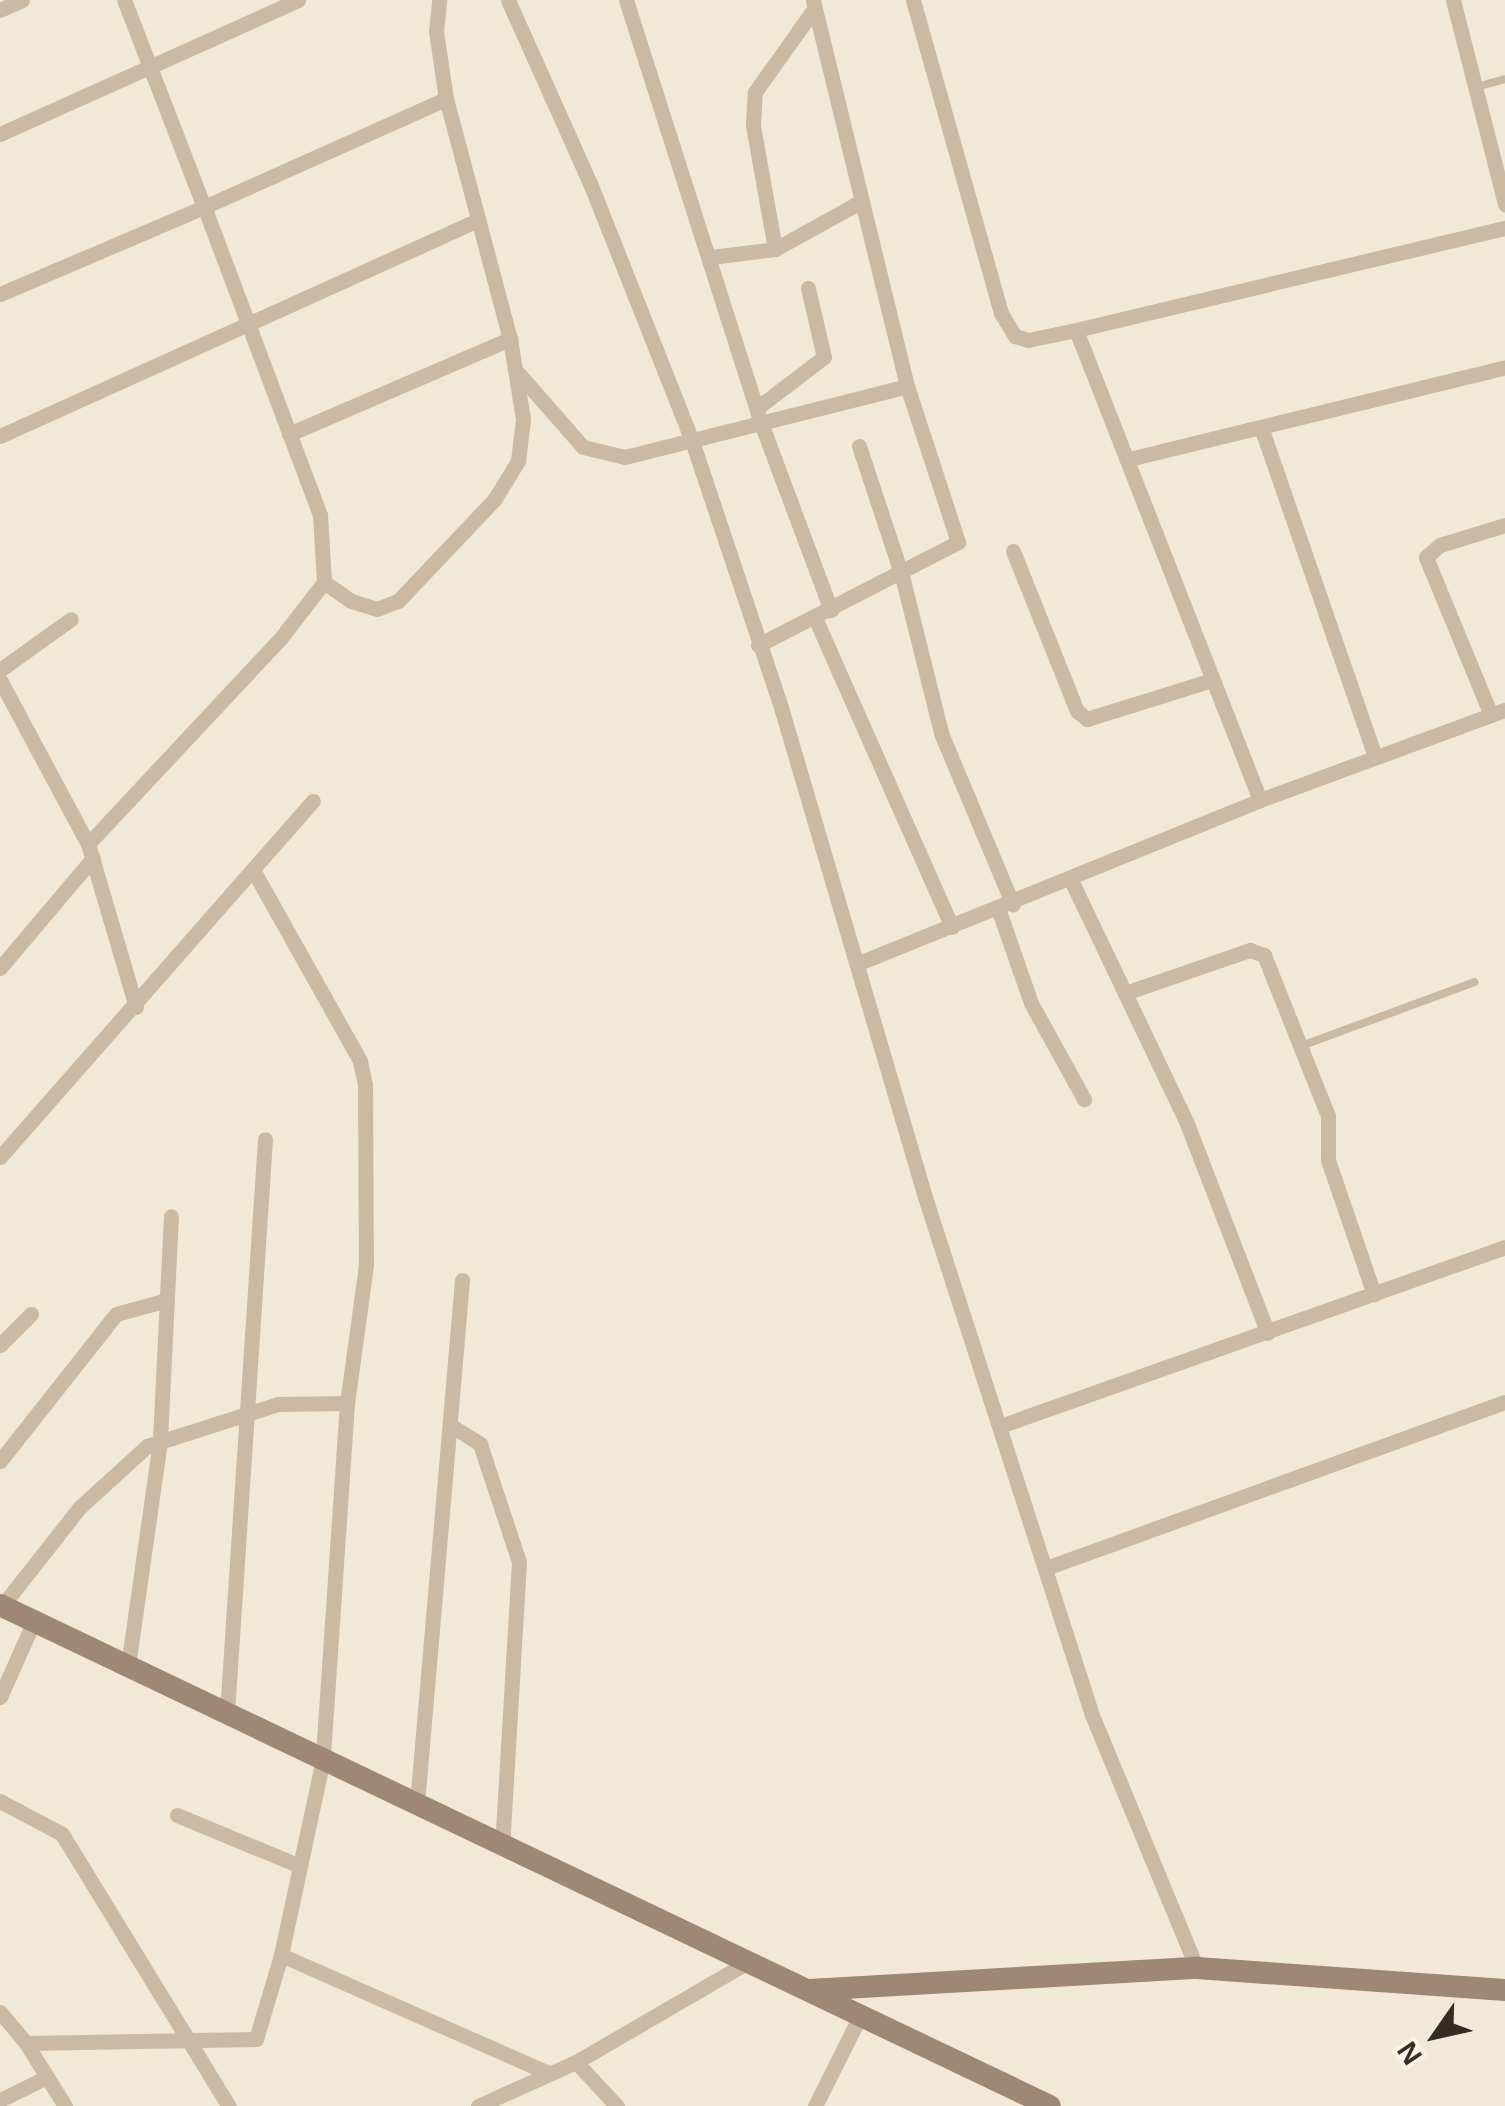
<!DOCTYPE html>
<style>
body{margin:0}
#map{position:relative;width:1505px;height:2106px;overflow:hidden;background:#f2e8d7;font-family:Arial,sans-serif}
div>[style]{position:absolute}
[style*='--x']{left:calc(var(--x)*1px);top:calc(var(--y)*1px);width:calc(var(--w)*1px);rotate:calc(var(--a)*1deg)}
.lane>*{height:8px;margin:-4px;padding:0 4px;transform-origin:4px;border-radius:4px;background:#cab9a3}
.street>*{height:15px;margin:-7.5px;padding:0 7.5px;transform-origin:7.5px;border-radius:7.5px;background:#cab9a3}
.secondary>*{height:22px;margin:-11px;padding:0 11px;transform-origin:11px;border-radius:11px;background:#9e8774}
span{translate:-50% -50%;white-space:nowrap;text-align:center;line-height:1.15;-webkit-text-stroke:9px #faf2e3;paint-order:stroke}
.north{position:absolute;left:1385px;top:1986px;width:100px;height:100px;-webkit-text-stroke:8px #faf2e3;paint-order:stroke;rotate:236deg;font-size:28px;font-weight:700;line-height:40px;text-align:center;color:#352c25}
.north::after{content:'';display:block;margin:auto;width:35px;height:45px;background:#352c25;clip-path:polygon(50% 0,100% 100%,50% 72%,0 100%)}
</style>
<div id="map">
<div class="lane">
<i style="--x:1476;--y:87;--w:30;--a:-15"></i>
<i style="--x:1301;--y:1046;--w:185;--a:-20.2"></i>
</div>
<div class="street">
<i style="--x:508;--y:0;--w:201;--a:65.9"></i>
<i style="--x:590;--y:183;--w:277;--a:68.4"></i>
<i style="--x:692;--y:441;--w:277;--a:71.5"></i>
<i style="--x:780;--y:704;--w:514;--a:73.61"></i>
<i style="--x:925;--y:1197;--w:544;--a:72.13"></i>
<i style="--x:1092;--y:1715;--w:274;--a:67.5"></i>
<i style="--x:626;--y:0;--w:444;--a:72.3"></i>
<i style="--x:761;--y:423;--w:200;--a:69.5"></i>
<i style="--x:913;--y:0;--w:325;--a:74.3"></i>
<i style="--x:1001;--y:313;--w:27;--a:59"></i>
<i style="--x:1015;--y:336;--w:14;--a:17"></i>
<i style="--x:1028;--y:340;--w:49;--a:-11.8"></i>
<i style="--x:1076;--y:330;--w:441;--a:-13.4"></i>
<i style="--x:1453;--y:0;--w:211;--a:75.7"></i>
<i style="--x:0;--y:10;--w:24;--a:-24"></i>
<i style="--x:0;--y:134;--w:327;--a:-24.2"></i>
<i style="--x:775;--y:249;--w:126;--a:-100.1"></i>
<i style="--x:753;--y:125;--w:33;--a:-87"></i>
<i style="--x:755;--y:92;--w:102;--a:-54.6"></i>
<i style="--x:711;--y:257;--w:64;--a:-7.1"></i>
<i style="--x:775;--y:249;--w:99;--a:-28.9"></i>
<i style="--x:0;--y:294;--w:222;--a:-23.1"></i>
<i style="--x:204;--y:207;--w:222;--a:-111.1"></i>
<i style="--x:1076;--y:330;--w:505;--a:68.62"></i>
<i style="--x:518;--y:373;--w:98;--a:48.7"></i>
<i style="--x:583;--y:447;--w:43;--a:13.4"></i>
<i style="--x:625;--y:457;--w:291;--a:-14.1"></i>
<i style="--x:757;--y:408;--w:84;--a:-37.3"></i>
<i style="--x:824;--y:357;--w:71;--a:-103.1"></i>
<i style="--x:1262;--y:430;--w:346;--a:70.9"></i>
<i style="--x:289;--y:434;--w:241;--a:-23.3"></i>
<i style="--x:0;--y:436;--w:525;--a:-24.32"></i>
<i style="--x:859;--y:446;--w:137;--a:71.7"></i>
<i style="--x:902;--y:576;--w:162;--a:76"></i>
<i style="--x:941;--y:733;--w:186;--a:67.3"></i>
<i style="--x:1129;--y:459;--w:387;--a:-13.7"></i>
<i style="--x:1013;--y:551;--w:172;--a:68.2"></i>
<i style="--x:1077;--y:711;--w:13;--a:39"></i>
<i style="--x:1087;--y:719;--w:128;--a:-17.3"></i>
<i style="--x:324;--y:582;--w:67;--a:-93.4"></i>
<i style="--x:320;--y:515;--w:329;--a:-110.6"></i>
<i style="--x:204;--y:207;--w:265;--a:-24.1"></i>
<i style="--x:815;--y:618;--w:338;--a:66.1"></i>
<i style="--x:758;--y:645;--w:225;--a:-27.2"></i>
<i style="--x:958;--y:542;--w:164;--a:-108.1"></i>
<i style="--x:907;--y:386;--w:397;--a:-103.7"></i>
<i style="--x:0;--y:670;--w:87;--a:-35.7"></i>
<i style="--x:0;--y:680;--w:186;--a:61.8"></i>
<i style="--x:1491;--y:715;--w:171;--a:-112.4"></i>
<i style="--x:1426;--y:557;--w:18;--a:-41"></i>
<i style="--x:1440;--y:545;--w:68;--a:-17.1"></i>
<i style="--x:253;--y:870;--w:219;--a:60.7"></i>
<i style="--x:360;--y:1061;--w:25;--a:78"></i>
<i style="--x:365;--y:1085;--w:180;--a:89.7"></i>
<i style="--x:366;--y:1265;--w:139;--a:97.8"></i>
<i style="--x:347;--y:1403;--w:357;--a:93.9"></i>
<i style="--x:323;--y:1759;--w:200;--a:102.1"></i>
<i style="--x:1071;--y:880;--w:267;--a:64.5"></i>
<i style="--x:1186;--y:1121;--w:227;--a:68.9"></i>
<i style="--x:999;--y:911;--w:97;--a:70.8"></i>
<i style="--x:1031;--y:1003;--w:110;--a:61.1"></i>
<i style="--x:859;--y:963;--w:433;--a:-22.1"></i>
<i style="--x:1260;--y:800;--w:261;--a:-20.2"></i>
<i style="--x:0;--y:968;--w:144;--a:-49.8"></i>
<i style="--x:1125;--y:993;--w:132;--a:-19"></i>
<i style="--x:1250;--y:950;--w:15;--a:20"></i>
<i style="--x:1264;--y:955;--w:173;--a:68.3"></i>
<i style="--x:1328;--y:1116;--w:44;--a:90"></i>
<i style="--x:1328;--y:1160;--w:142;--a:71.1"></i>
<i style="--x:136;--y:1007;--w:170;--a:-106.4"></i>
<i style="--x:88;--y:844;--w:281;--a:-46.9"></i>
<i style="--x:280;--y:639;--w:72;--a:-52.3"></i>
<i style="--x:324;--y:582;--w:33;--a:35"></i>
<i style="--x:351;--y:601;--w:27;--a:17"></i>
<i style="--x:377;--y:609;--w:22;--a:-21"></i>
<i style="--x:398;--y:601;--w:139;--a:-46.5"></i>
<i style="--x:494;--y:500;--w:46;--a:-58.4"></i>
<i style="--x:518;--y:461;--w:42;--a:-83.2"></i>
<i style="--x:523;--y:419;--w:81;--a:-99.2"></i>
<i style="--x:510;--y:339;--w:248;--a:-104.9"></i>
<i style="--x:446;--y:99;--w:69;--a:-98.4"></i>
<i style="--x:436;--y:31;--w:31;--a:-84"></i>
<i style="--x:0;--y:1157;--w:474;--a:-48.7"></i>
<i style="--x:0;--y:1345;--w:44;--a:-45"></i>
<i style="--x:450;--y:1425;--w:36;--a:32"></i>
<i style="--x:480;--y:1444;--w:124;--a:71.7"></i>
<i style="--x:519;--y:1562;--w:283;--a:93.4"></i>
<i style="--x:1003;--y:1425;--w:533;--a:-19.52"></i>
<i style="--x:0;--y:1461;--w:187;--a:-51.7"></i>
<i style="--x:116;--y:1314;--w:53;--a:-15.4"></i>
<i style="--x:1046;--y:1568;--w:488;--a:-19.9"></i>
<i style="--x:2;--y:1606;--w:126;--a:-51.8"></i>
<i style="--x:80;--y:1507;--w:91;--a:-42.3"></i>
<i style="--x:147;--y:1446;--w:138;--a:-17.8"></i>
<i style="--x:278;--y:1404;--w:69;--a:-0.8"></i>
<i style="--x:128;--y:1666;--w:228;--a:-81.9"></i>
<i style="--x:160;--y:1440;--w:224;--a:-87.2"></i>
<i style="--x:0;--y:1697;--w:83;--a:-65.9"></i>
<i style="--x:227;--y:1713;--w:575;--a:-86.21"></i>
<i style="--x:0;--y:1801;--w:70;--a:28"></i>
<i style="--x:62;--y:1834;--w:319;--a:58.5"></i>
<i style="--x:417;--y:1804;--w:526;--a:-85.09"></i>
<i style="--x:177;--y:1815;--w:133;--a:22.5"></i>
<i style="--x:0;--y:2012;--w:40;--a:50"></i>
<i style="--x:0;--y:2100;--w:52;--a:-26.1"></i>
<i style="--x:65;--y:2106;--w:74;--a:-121.8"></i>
<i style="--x:26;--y:2043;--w:230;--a:-1"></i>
<i style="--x:256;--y:2039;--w:88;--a:-73.4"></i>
<i style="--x:281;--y:1955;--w:292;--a:23.8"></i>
<i style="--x:478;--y:2106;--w:107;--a:-24.2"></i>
<i style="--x:617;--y:2106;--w:60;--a:-133"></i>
<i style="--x:576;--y:2062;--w:199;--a:-30.2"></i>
<i style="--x:815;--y:2106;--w:101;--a:-63.4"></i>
</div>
<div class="secondary">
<i style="--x:0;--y:1605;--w:1163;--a:25.51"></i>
<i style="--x:810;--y:1990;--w:388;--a:-3.3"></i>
<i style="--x:1197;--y:1968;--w:309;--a:4.1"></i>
</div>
<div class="north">N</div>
</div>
